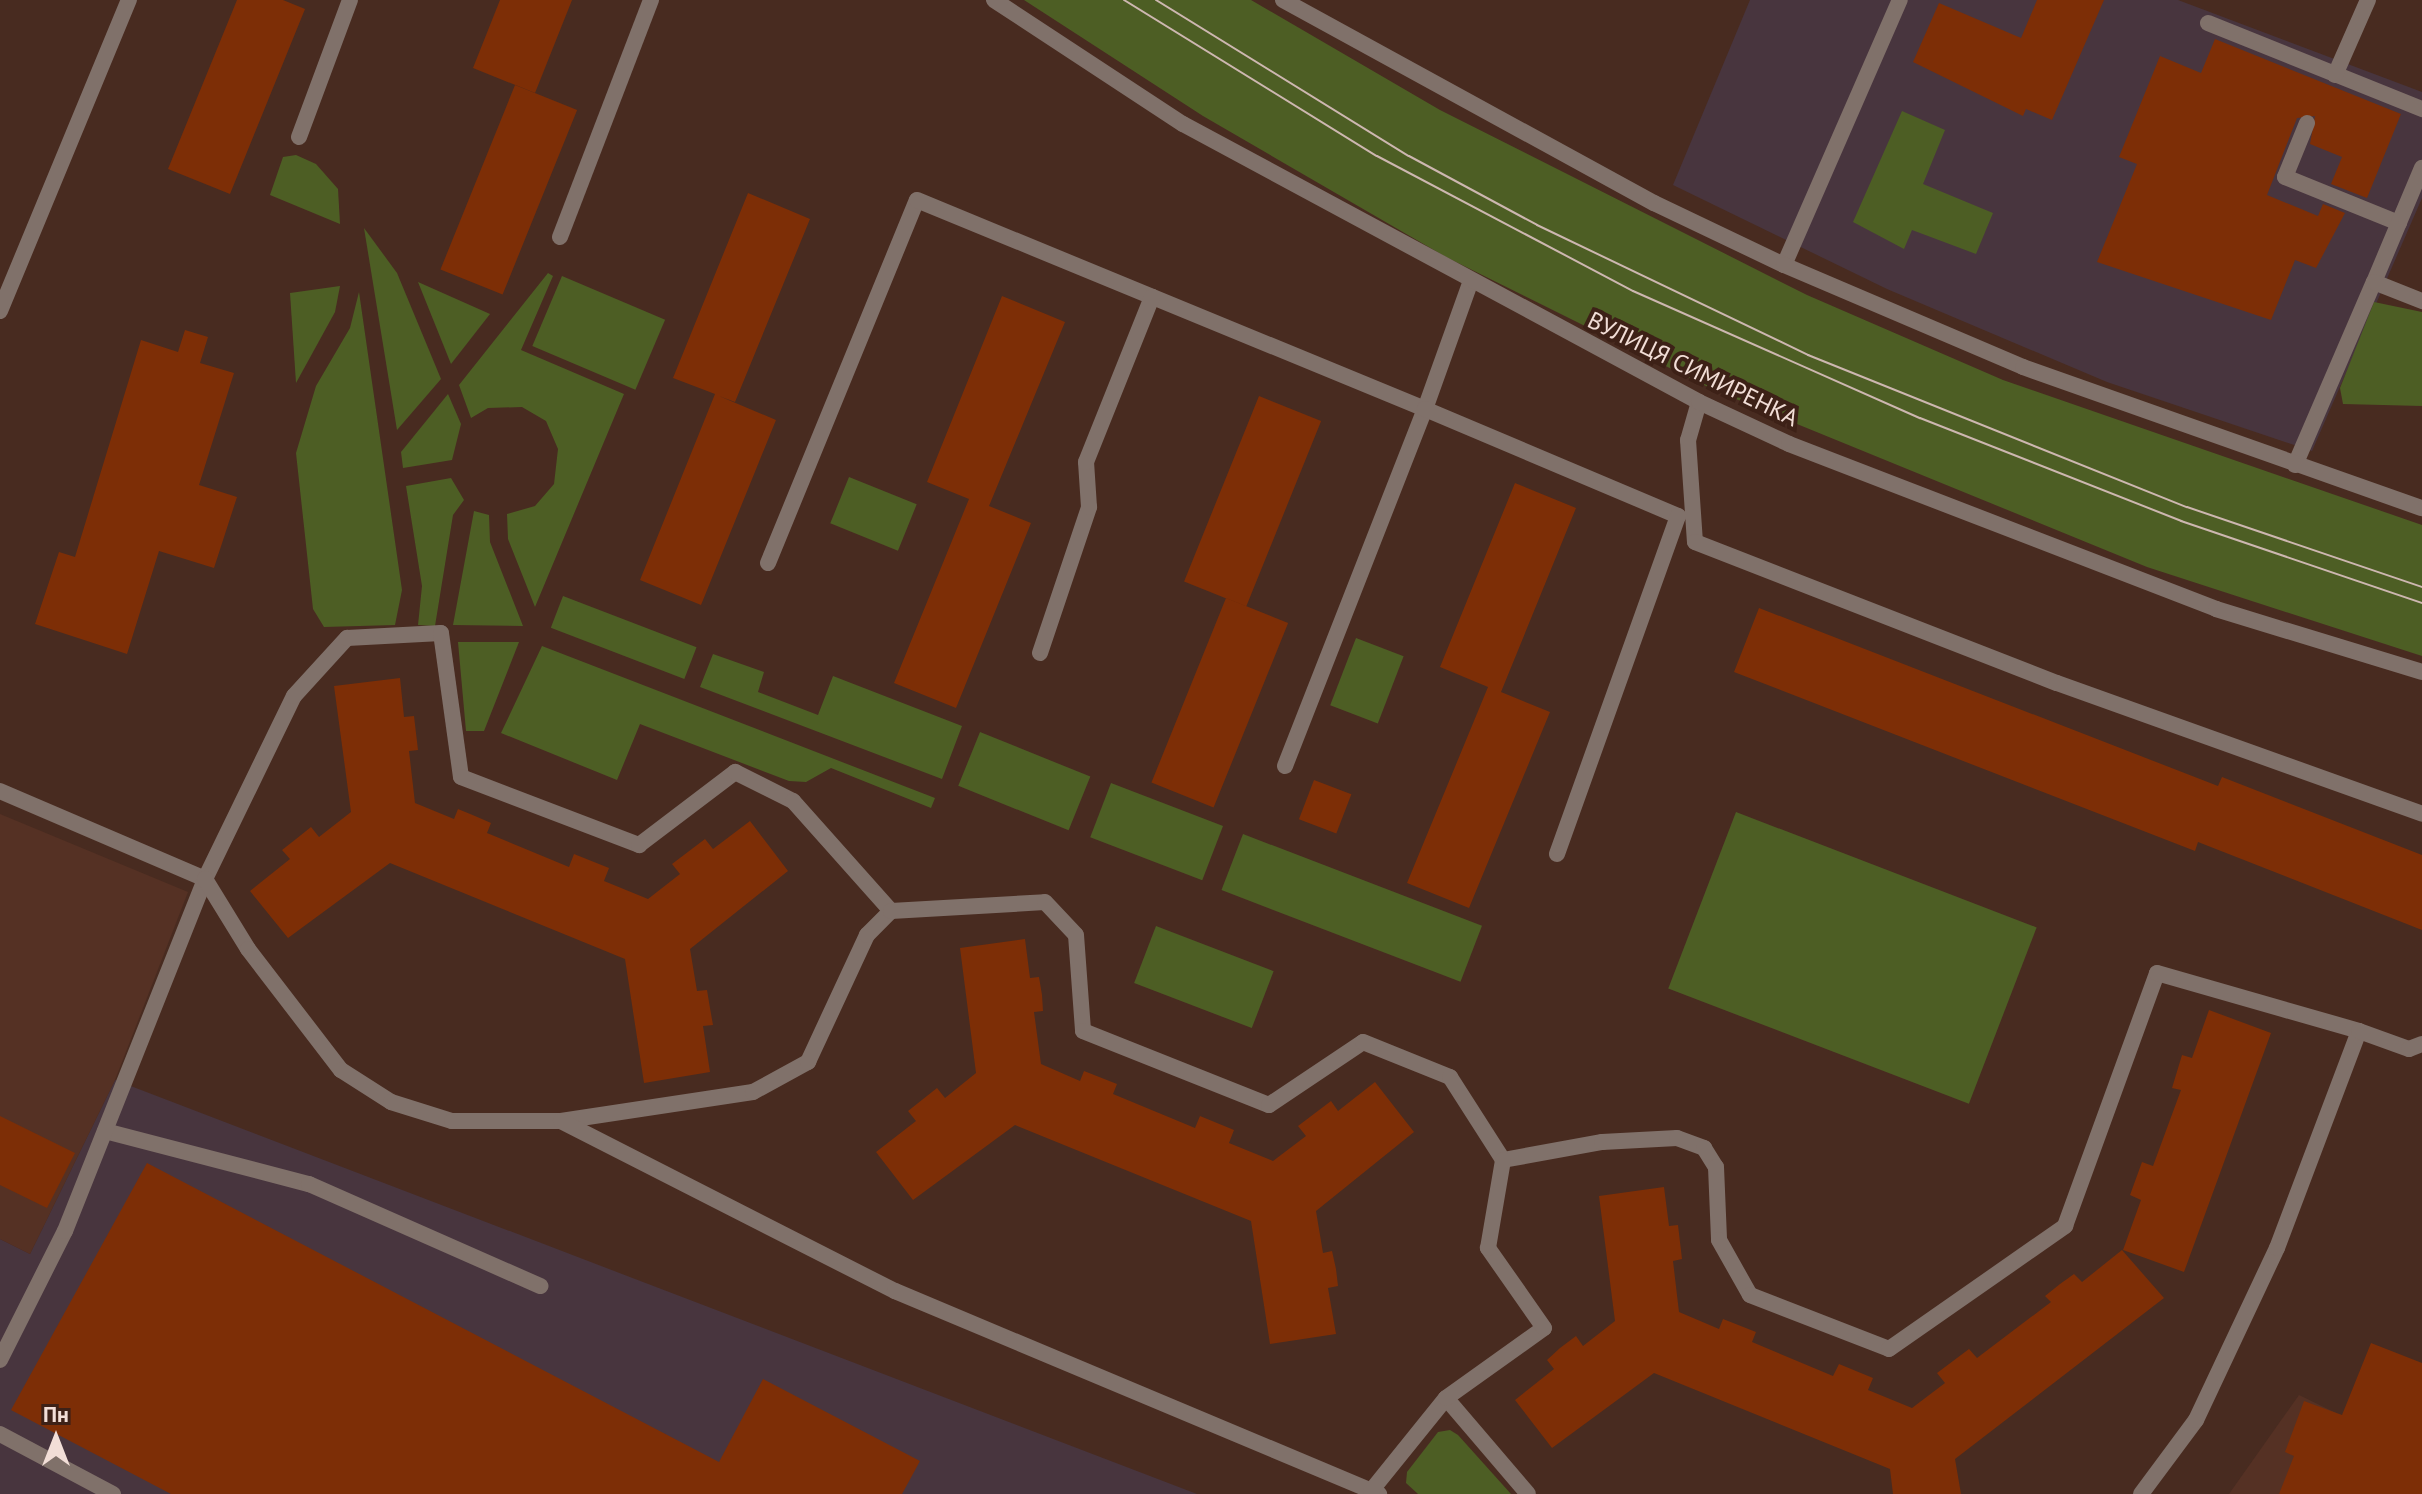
<!DOCTYPE html>
<meta charset="utf-8">
<style>
body{margin:0}
#map{position:relative;width:2422px;height:1494px;overflow:hidden;background:#482b20;font-family:"PT Sans",sans-serif}
div>[style]{position:absolute}
[style*='--x']{left:calc(var(--x)*1px);top:calc(var(--y)*1px);width:calc(var(--w)*1px);rotate:calc(var(--a)*1deg)}
.commercial>*{inset:0;background:#48353e}
.built>*{inset:0;background:#553124}
.green>*{inset:0;background:#4d5e24;transform-origin:0 0}
.building>*{inset:0;background:#7d2e06;transform-origin:0 0}
.service>*{height:16px;margin:-8px;padding:0 8px;transform-origin:8px;border-radius:8px;background:#80716a}
.tertiary>*{height:16px;margin:-8px;padding:0 8px;transform-origin:8px;border-radius:8px;background:#80716a}
.tram>*{height:2px;margin:-1px;padding:0 1px;transform-origin:1px;border-radius:1px;background:#cdb7b0}
span{translate:-50% -50%;white-space:nowrap;text-align:center;line-height:1.15;-webkit-text-stroke:8px #3d2117;paint-order:stroke}
.street-label{font-size:24px;color:#f2ded7}
.north{position:absolute;left:16px;top:1398px;width:80px;height:80px;-webkit-text-stroke:6px #3d2117;paint-order:stroke;rotate:0deg;font-size:22px;font-weight:700;line-height:32px;text-align:center;color:#f2ded7}
.north::after{content:'';display:block;margin:auto;width:28px;height:36px;background:#f2ded7;clip-path:polygon(50% 0,100% 100%,50% 72%,0 100%)}
</style>
<div id="map">
<div class="commercial">
<i style="clip-path:polygon(1750px 0,2178px 0,2422px 92px,2422px 198px,2312px 451px,2107px 382px,1887px 289px,1673px 185px)"></i>
<i style="clip-path:polygon(115px 1080px,1197px 1494px,0 1494px,0 1239px,30px 1254px)"></i>
</div>
<div class="built">
<i style="clip-path:polygon(0 814px,188px 892px,115px 1080px,30px 1254px,0 1239px)"></i>
<i style="clip-path:polygon(2299px 1395px,2336px 1413px,2422px 1494px,2229px 1494px)"></i>
</div>
<div class="green">
<i style="clip-path:polygon(1024px 0,1251px 0,1440px 110px,1807px 295px,2003px 380px,2422px 525px,2422px 656px,2147px 567px,1714px 390px,1446px 257px,1203px 116px)"></i>
<i style="clip-path:polygon(1902px 111px,1945px 130px,1923px 184px,1993px 213px,1976px 254px,1912px 230px,1904px 249px,1853px 222px)"></i>
<i style="clip-path:polygon(296px 155px,316px 164px,338px 189px,340px 224px,270px 195px,283px 157px)"></i>
<i style="clip-path:polygon(364px 228px,397px 273px,441px 379px,397px 430px)"></i>
<i style="clip-path:polygon(548px 273px,553px 276px,521px 350px,624px 394px,535px 607px,508px 539px,507px 514px,535px 506px,554px 484px,558px 449px,546px 421px,522px 407px,488px 408px,471px 418px,459px 385px)"></i>
<i style="left:562px;top:276px;width:112px;height:76px;rotate:23deg"></i>
<i style="clip-path:polygon(418px 282px,490px 314px,451px 364px)"></i>
<i style="clip-path:polygon(340px 286px,335px 312px,296px 383px,290px 293px)"></i>
<i style="clip-path:polygon(359px 292px,402px 590px,395px 625px,324px 627px,313px 609px,296px 453px,316px 386px,350px 328px)"></i>
<i style="clip-path:polygon(2374px 302px,2422px 312px,2422px 406px,2343px 404px,2340px 388px)"></i>
<i style="clip-path:polygon(448px 394px,461px 424px,452px 460px,403px 468px,401px 452px)"></i>
<i style="left:849px;top:477px;width:73px;height:50px;rotate:22deg"></i>
<i style="clip-path:polygon(451px 478px,464px 500px,453px 515px,435px 626px,418px 625px,422px 586px,406px 486px)"></i>
<i style="clip-path:polygon(474px 511px,489px 515px,490px 542px,523px 626px,453px 625px)"></i>
<i style="left:563px;top:596px;width:143px;height:34px;rotate:21deg"></i>
<i style="left:1356px;top:638px;width:51px;height:72px;rotate:21deg"></i>
<i style="clip-path:polygon(458px 642px,519px 642px,484px 731px,466px 731px)"></i>
<i style="clip-path:polygon(542px 646px,935px 798px,931px 808px,831px 768px,806px 782px,789px 781px,640px 724px,617px 780px,501px 733px)"></i>
<i style="clip-path:polygon(713px 654px,764px 672px,758px 692px,818px 715px,833px 676px,962px 726px,942px 779px,700px 687px)"></i>
<i style="left:980px;top:732px;width:119px;height:58px;rotate:22deg"></i>
<i style="left:1111px;top:783px;width:120px;height:58px;rotate:21deg"></i>
<i style="left:1736px;top:812px;width:322px;height:189px;rotate:21deg"></i>
<i style="left:1243px;top:834px;width:256px;height:60px;rotate:21deg"></i>
<i style="left:1156px;top:926px;width:126px;height:61px;rotate:21deg"></i>
<i style="clip-path:polygon(1450px 1430px,1458px 1435px,1511px 1494px,1418px 1494px,1406px 1483px,1407px 1472px,1438px 1432px)"></i>
</div>
<div class="building">
<i style="clip-path:polygon(237px 0,283px 0,305px 9px,230px 194px,168px 169px)"></i>
<i style="clip-path:polygon(500px 0,572px 0,535px 93px,473px 68px)"></i>
<i style="clip-path:polygon(2037px 0,2104px 0,2052px 120px,2026px 109px,2023px 116px,1913px 62px,1939px 3px,2021px 38px)"></i>
<i style="clip-path:polygon(2215px 39px,2401px 114px,2367px 198px,2331px 184px,2342px 157px,2310px 144px,2315px 116px,2297px 118px,2267px 195px,2318px 216px,2323px 204px,2345px 213px,2316px 268px,2295px 260px,2271px 320px,2097px 262px,2137px 164px,2119px 157px,2160px 56px,2201px 73px)"></i>
<i style="left:515px;top:85px;width:67px;height:199px;rotate:22deg"></i>
<i style="clip-path:polygon(748px 193px,810px 219px,735px 402px,719px 396px,776px 420px,701px 605px,640px 580px,715px 394px,673px 378px)"></i>
<i style="clip-path:polygon(1002px 296px,1065px 322px,989px 506px,1031px 523px,956px 708px,894px 683px,969px 499px,927px 482px)"></i>
<i style="clip-path:polygon(185px 330px,208px 337px,200px 363px,234px 373px,199px 485px,237px 497px,214px 568px,159px 551px,127px 654px,35px 624px,59px 552px,75px 557px,141px 340px,178px 352px)"></i>
<i style="left:1259px;top:396px;width:67px;height:200px;rotate:22deg"></i>
<i style="clip-path:polygon(1515px 483px,1576px 508px,1501px 692px,1550px 712px,1469px 908px,1407px 883px,1488px 687px,1440px 667px)"></i>
<i style="left:1226px;top:598px;width:67px;height:199px;rotate:22deg"></i>
<i style="clip-path:polygon(1759px 608px,2218px 786px,2222px 777px,2422px 855px,2422px 930px,2198px 842px,2195px 851px,1734px 672px)"></i>
<i style="clip-path:polygon(400px 678px,404px 717px,414px 716px,418px 750px,409px 751px,415px 803px,454px 819px,458px 809px,475px 816px,491px 823px,487px 833px,569px 867px,574px 854px,609px 868px,604px 881px,648px 899px,680px 874px,672px 864px,705px 839px,713px 849px,750px 821px,788px 871px,690px 949px,697px 991px,707px 990px,710px 1008px,713px 1025px,703px 1026px,710px 1072px,644px 1083px,625px 959px,390px 863px,288px 938px,250px 891px,290px 859px,282px 850px,296px 839px,311px 827px,319px 837px,351px 812px,334px 686px)"></i>
<i style="left:1314px;top:780px;width:40px;height:42px;rotate:21deg"></i>
<i style="clip-path:polygon(1025px 939px,1030px 978px,1039px 977px,1042px 995px,1043px 1011px,1034px 1012px,1041px 1064px,1080px 1081px,1084px 1071px,1117px 1084px,1113px 1094px,1195px 1128px,1200px 1116px,1234px 1130px,1229px 1143px,1273px 1161px,1306px 1136px,1298px 1126px,1331px 1101px,1338px 1111px,1375px 1082px,1414px 1132px,1316px 1211px,1323px 1253px,1332px 1251px,1336px 1269px,1338px 1286px,1328px 1288px,1336px 1334px,1270px 1344px,1251px 1221px,1015px 1125px,913px 1200px,876px 1152px,916px 1121px,908px 1111px,937px 1088px,945px 1098px,976px 1073px,960px 948px)"></i>
<i style="clip-path:polygon(2209px 1010px,2271px 1033px,2184px 1272px,2123px 1250px,2141px 1200px,2130px 1195px,2142px 1162px,2153px 1166px,2181px 1090px,2172px 1088px,2182px 1055px,2192px 1058px)"></i>
<i style="clip-path:polygon(0 1116px,75px 1153px,47px 1208px,0 1185px)"></i>
<i style="clip-path:polygon(147px 1163px,719px 1462px,763px 1379px,920px 1461px,902px 1494px,171px 1494px,11px 1410px)"></i>
<i style="clip-path:polygon(1664px 1187px,1669px 1226px,1678px 1225px,1682px 1259px,1673px 1261px,1679px 1312px,1719px 1329px,1723px 1319px,1756px 1332px,1752px 1342px,1833px 1376px,1839px 1364px,1873px 1378px,1868px 1390px,1912px 1408px,1945px 1383px,1937px 1373px,1969px 1349px,1977px 1358px,2051px 1302px,2045px 1296px,2060px 1284px,2074px 1274px,2082px 1282px,2122px 1250px,2164px 1298px,1955px 1459px,1961px 1494px,1893px 1494px,1890px 1469px,1654px 1373px,1552px 1448px,1515px 1400px,1554px 1369px,1547px 1360px,1560px 1348px,1576px 1336px,1583px 1346px,1615px 1321px,1599px 1196px)"></i>
<i style="clip-path:polygon(2371px 1343px,2422px 1363px,2422px 1494px,2279px 1494px,2294px 1456px,2285px 1452px,2304px 1401px,2342px 1415px)"></i>
</div>
<div class="service">
<i style="--x:2208;--y:23;--w:231;--a:21.9"></i>
<i style="--x:2335;--y:75;--w:82;--a:-66.3"></i>
<i style="--x:2307;--y:123;--w:58;--a:112.2"></i>
<i style="--x:2285;--y:177;--w:123;--a:22"></i>
<i style="--x:299;--y:137;--w:146;--a:-69.6"></i>
<i style="--x:560;--y:237;--w:254;--a:-69"></i>
<i style="--x:1784;--y:265;--w:289;--a:-66.4"></i>
<i style="--x:2374;--y:282;--w:124;--a:-67.2"></i>
<i style="--x:0;--y:311;--w:337;--a:-67.5"></i>
<i style="--x:1699;--y:402;--w:40;--a:106"></i>
<i style="--x:1688;--y:440;--w:102;--a:86.1"></i>
<i style="--x:1695;--y:542;--w:388;--a:21.3"></i>
<i style="--x:2057;--y:683;--w:388;--a:19.7"></i>
<i style="--x:2295;--y:465;--w:199;--a:-66.7"></i>
<i style="--x:2374;--y:282;--w:52;--a:21.6"></i>
<i style="--x:768;--y:563;--w:392;--a:-67.7"></i>
<i style="--x:917;--y:200;--w:549;--a:22.36"></i>
<i style="--x:1425;--y:409;--w:134;--a:-70.3"></i>
<i style="--x:1040;--y:653;--w:154;--a:-71.4"></i>
<i style="--x:1089;--y:507;--w:45;--a:-93.8"></i>
<i style="--x:1086;--y:462;--w:178;--a:-68.2"></i>
<i style="--x:1285;--y:766;--w:383;--a:-68.6"></i>
<i style="--x:1425;--y:409;--w:275;--a:22.9"></i>
<i style="--x:1678;--y:516;--w:359;--a:109.7"></i>
<i style="--x:0;--y:791;--w:223;--a:23.2"></i>
<i style="--x:205;--y:879;--w:203;--a:-64.1"></i>
<i style="--x:294;--y:696;--w:79;--a:-47.6"></i>
<i style="--x:347;--y:638;--w:94;--a:-3"></i>
<i style="--x:441;--y:633;--w:145;--a:82.1"></i>
<i style="--x:461;--y:777;--w:191;--a:20.9"></i>
<i style="--x:639;--y:845;--w:121;--a:-37.2"></i>
<i style="--x:735;--y:772;--w:65;--a:26.6"></i>
<i style="--x:793;--y:801;--w:147;--a:48.3"></i>
<i style="--x:561;--y:1121;--w:194;--a:-8.6"></i>
<i style="--x:753;--y:1092;--w:63;--a:-28.6"></i>
<i style="--x:808;--y:1062;--w:140;--a:-65.1"></i>
<i style="--x:867;--y:935;--w:34;--a:-45"></i>
<i style="--x:891;--y:911;--w:154;--a:-3.3"></i>
<i style="--x:1045;--y:902;--w:45;--a:46.8"></i>
<i style="--x:1076;--y:935;--w:96;--a:85.8"></i>
<i style="--x:1083;--y:1031;--w:200;--a:21.7"></i>
<i style="--x:1269;--y:1105;--w:113;--a:-33.8"></i>
<i style="--x:1363;--y:1042;--w:94;--a:21.9"></i>
<i style="--x:1450;--y:1077;--w:98;--a:57.4"></i>
<i style="--x:1503;--y:1160;--w:101;--a:-10.3"></i>
<i style="--x:1602;--y:1142;--w:75;--a:-3.1"></i>
<i style="--x:1677;--y:1138;--w:29;--a:20"></i>
<i style="--x:1704;--y:1148;--w:22;--a:58"></i>
<i style="--x:1716;--y:1167;--w:73;--a:87.6"></i>
<i style="--x:1719;--y:1240;--w:63;--a:60.6"></i>
<i style="--x:1750;--y:1295;--w:149;--a:21.2"></i>
<i style="--x:1889;--y:1349;--w:215;--a:-34.9"></i>
<i style="--x:2065;--y:1226;--w:269;--a:-70"></i>
<i style="--x:2157;--y:973;--w:210;--a:16"></i>
<i style="--x:105;--y:1131;--w:211;--a:14.6"></i>
<i style="--x:309;--y:1184;--w:253;--a:23.8"></i>
<i style="--x:0;--y:1360;--w:144;--a:-63.3"></i>
<i style="--x:65;--y:1231;--w:379;--a:-68.3"></i>
<i style="--x:205;--y:879;--w:82;--a:58.4"></i>
<i style="--x:248;--y:949;--w:153;--a:52.5"></i>
<i style="--x:341;--y:1070;--w:59;--a:32.6"></i>
<i style="--x:391;--y:1102;--w:64;--a:17.3"></i>
<i style="--x:452;--y:1121;--w:109;--a:0"></i>
<i style="--x:561;--y:1121;--w:375;--a:27"></i>
<i style="--x:895;--y:1291;--w:525;--a:22.75"></i>
<i style="--x:1446;--y:1398;--w:126;--a:49.5"></i>
<i style="--x:0;--y:1434;--w:128;--a:28"></i>
<i style="--x:1371;--y:1491;--w:119;--a:-51.1"></i>
<i style="--x:1446;--y:1398;--w:120;--a:-35.5"></i>
<i style="--x:1544;--y:1328;--w:98;--a:-125"></i>
<i style="--x:1488;--y:1248;--w:89;--a:-80.3"></i>
<i style="--x:2141;--y:1494;--w:92;--a:-53.4"></i>
<i style="--x:2196;--y:1420;--w:190;--a:-64.8"></i>
<i style="--x:2277;--y:1248;--w:232;--a:-69.3"></i>
<i style="--x:2359;--y:1031;--w:53;--a:19.8"></i>
<i style="--x:2409;--y:1049;--w:14;--a:-21"></i>
</div>
<div class="tertiary">
<i style="--x:994;--y:0;--w:226;--a:33.3"></i>
<i style="--x:1183;--y:124;--w:586;--a:28.31"></i>
<i style="--x:1699;--y:402;--w:99;--a:25"></i>
<i style="--x:1789;--y:444;--w:458;--a:21.1"></i>
<i style="--x:2216;--y:609;--w:215;--a:17"></i>
<i style="--x:1283;--y:0;--w:423;--a:28.7"></i>
<i style="--x:1654;--y:203;--w:144;--a:25.5"></i>
<i style="--x:1784;--y:265;--w:260;--a:23.1"></i>
<i style="--x:2023;--y:367;--w:423;--a:19.5"></i>
</div>
<div class="tram">
<i style="--x:1124;--y:0;--w:297;--a:31.7"></i>
<i style="--x:1377;--y:156;--w:289;--a:27.8"></i>
<i style="--x:1633;--y:291;--w:314;--a:23.9"></i>
<i style="--x:1920;--y:418;--w:281;--a:21.5"></i>
<i style="--x:2181;--y:521;--w:255;--a:18.8"></i>
<i style="--x:1156;--y:0;--w:297;--a:31.7"></i>
<i style="--x:1409;--y:156;--w:145;--a:28.3"></i>
<i style="--x:1537;--y:225;--w:301;--a:25.6"></i>
<i style="--x:1808;--y:355;--w:408;--a:21.9"></i>
<i style="--x:2187;--y:507;--w:248;--a:18.8"></i>
</div>
<div class="street-label">
<span style="left:1693px;top:369px;rotate:26deg">ВУЛИЦЯ СИМИРЕНКА</span>
</div>
<div class="north">Пн</div>
</div>
